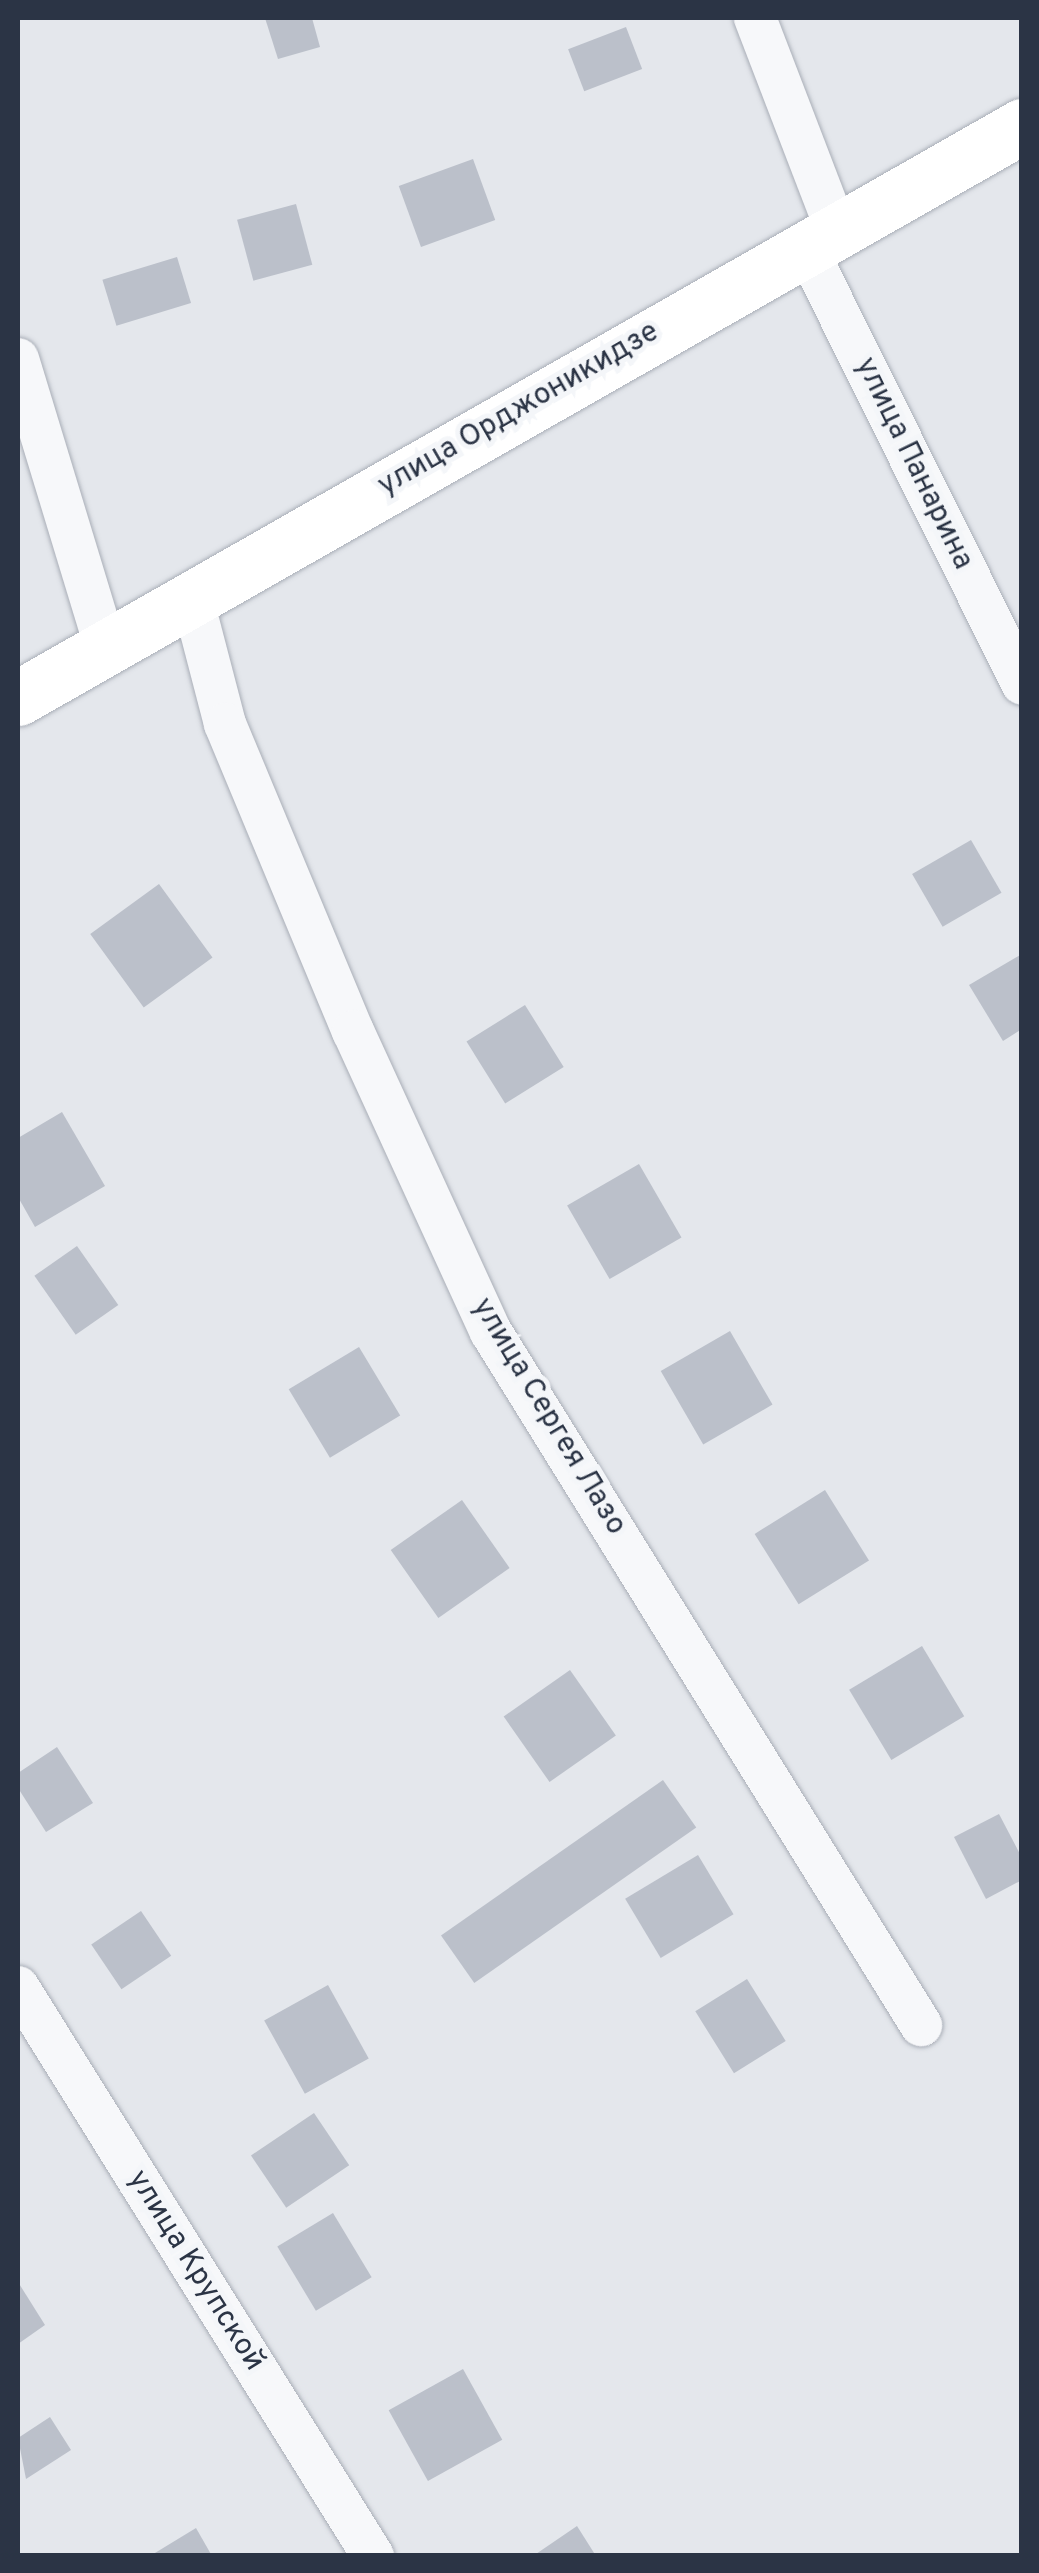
<!DOCTYPE html>
<meta charset="utf-8">
<style>
body{margin:0}
#map{position:relative;width:1039px;height:2573px;overflow:hidden;background:#e4e7ec;font-family:Overpass,sans-serif}
div>[style]{position:absolute}
[style*='--x']{left:calc(var(--x)*1px);top:calc(var(--y)*1px);width:calc(var(--w)*1px);rotate:calc(var(--a)*1deg)}
.building>*{inset:0;background:#bbc0ca;transform-origin:0 0}
.roads{filter:drop-shadow(0 0 2px #a9aeb7) drop-shadow(0 0 2px #a9aeb7)}
.minor>*{height:42px;margin:-21px;padding:0 21px;transform-origin:21px;border-radius:21px;background:#f7f8fa}
.major>*{height:55px;margin:-27.5px;padding:0 27.5px;transform-origin:27.5px;border-radius:27.5px;background:#fff}
span{translate:-50% -50%;white-space:nowrap;text-align:center;line-height:1.15;-webkit-text-stroke:10px #f4f6f9;paint-order:stroke}
.street-label{font-size:30px;color:#2b3445}
.frame{position:absolute;inset:0;border:20px solid #2b3445;pointer-events:none}
</style>
<div id="map">
<div class="building">
<i style="clip-path:polygon(265px 18px,312px 18px,320px 47px,278px 59px)"></i>
<i style="left:626px;top:27px;width:45px;height:62px;rotate:69deg"></i>
<i style="left:473px;top:159px;width:65px;height:79px;rotate:70deg"></i>
<i style="left:296px;top:204px;width:63px;height:61px;rotate:75deg"></i>
<i style="left:177px;top:257px;width:48px;height:78px;rotate:73deg"></i>
<i style="left:971px;top:840px;width:61px;height:68px;rotate:60deg"></i>
<i style="left:159px;top:884px;width:91px;height:85px;rotate:54deg"></i>
<i style="clip-path:polygon(1022px 954px,1022px 1029px,1003px 1041px,969px 985px)"></i>
<i style="left:525px;top:1005px;width:73px;height:69px;rotate:58deg"></i>
<i style="clip-path:polygon(62px 1112px,105px 1186px,35px 1227px,18px 1197px,18px 1138px)"></i>
<i style="left:639px;top:1164px;width:85px;height:83px;rotate:60deg"></i>
<i style="left:77px;top:1246px;width:72px;height:52px;rotate:55deg"></i>
<i style="left:730px;top:1331px;width:85px;height:80px;rotate:60deg"></i>
<i style="left:359px;top:1347px;width:80px;height:82px;rotate:59deg"></i>
<i style="left:825px;top:1490px;width:83px;height:83px;rotate:58deg"></i>
<i style="left:462px;top:1500px;width:83px;height:87px;rotate:55deg"></i>
<i style="left:922px;top:1646px;width:82px;height:85px;rotate:59deg"></i>
<i style="left:570px;top:1670px;width:80px;height:81px;rotate:55deg"></i>
<i style="clip-path:polygon(57px 1747px,93px 1803px,46px 1832px,18px 1788px,18px 1773px)"></i>
<i style="left:663px;top:1780px;width:58px;height:271px;rotate:55deg"></i>
<i style="clip-path:polygon(999px 1814px,1022px 1858px,1022px 1880px,986px 1899px,954px 1837px)"></i>
<i style="left:698px;top:1855px;width:69px;height:85px;rotate:59deg"></i>
<i style="left:141px;top:1911px;width:54px;height:60px;rotate:56deg"></i>
<i style="left:747px;top:1979px;width:73px;height:61px;rotate:58deg"></i>
<i style="left:328px;top:1985px;width:84px;height:73px;rotate:61deg"></i>
<i style="left:314px;top:2113px;width:63px;height:76px;rotate:56deg"></i>
<i style="left:333px;top:2213px;width:75px;height:65px;rotate:59deg"></i>
<i style="clip-path:polygon(18px 2282px,45px 2325px,18px 2344px)"></i>
<i style="left:463px;top:2369px;width:81px;height:85px;rotate:61deg"></i>
<i style="clip-path:polygon(50px 2417px,71px 2450px,26px 2479px,18px 2438px)"></i>
<i style="clip-path:polygon(577px 2526px,596px 2556px,533px 2556px)"></i>
<i style="clip-path:polygon(196px 2528px,212px 2556px,150px 2556px)"></i>
</div>
<div class="roads">
<div class="minor">
<i style="--x:755;--y:18;--w:223;--a:69"></i>
<i style="--x:804;--y:244;--w:491;--a:63.6"></i>
<i style="--x:18;--y:359;--w:300;--a:73.1"></i>
<i style="--x:193;--y:601;--w:127;--a:75.4"></i>
<i style="--x:225;--y:724;--w:333;--a:67.4"></i>
<i style="--x:353;--y:1031;--w:331;--a:65.4"></i>
<i style="--x:491;--y:1332;--w:816;--a:58.18"></i>
<i style="--x:18;--y:1987;--w:671;--a:58.04"></i>
</div>
<div class="major">
<i style="--x:18;--y:698;--w:1156;--a:-29.67"></i>
</div>
</div>
<div class="street-label">
<span style="left:519px;top:410px;rotate:-30deg">улица Орджоникидзе</span>
<span style="left:913px;top:464px;rotate:64deg">улица Панарина</span>
<span style="left:548px;top:1417px;rotate:59deg">улица Сергея Лазо</span>
<span style="left:195px;top:2271px;rotate:58deg">улица Крупской</span>
</div>
<div class="frame"></div>
</div>
